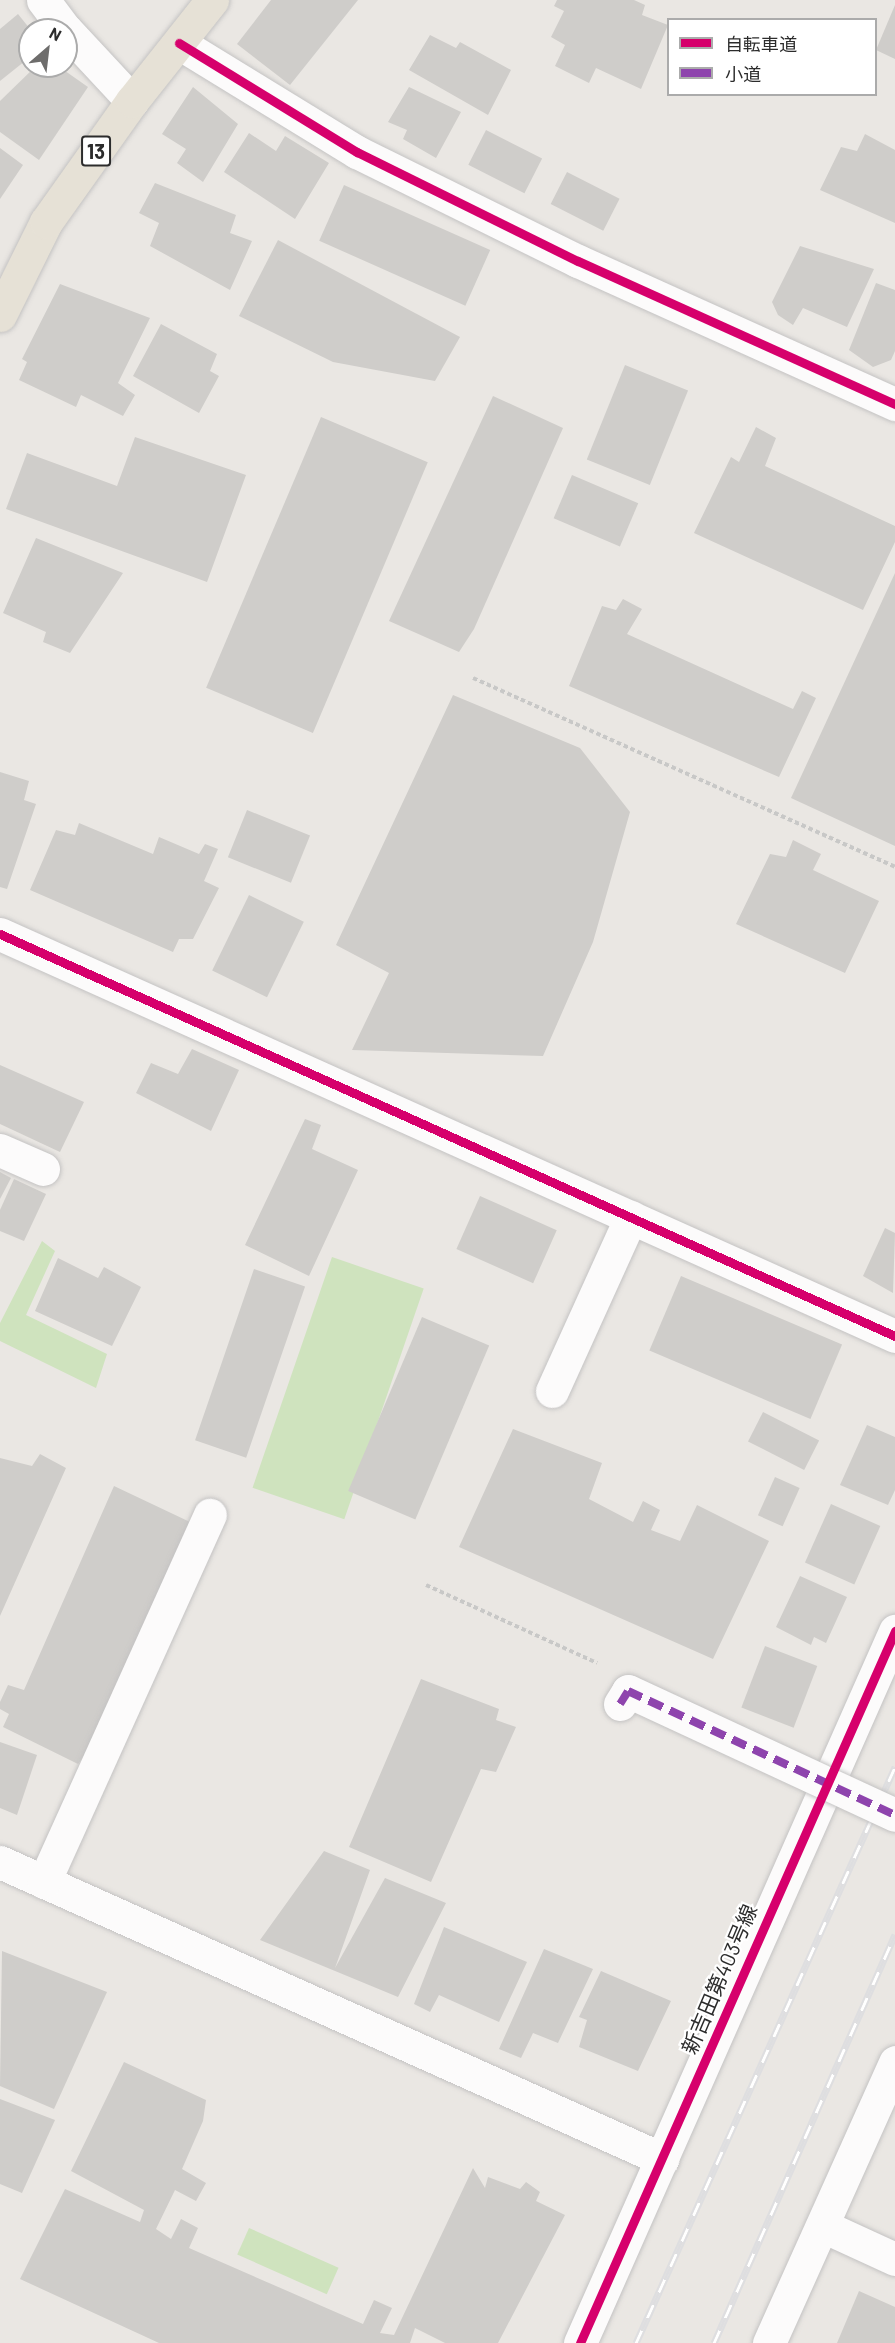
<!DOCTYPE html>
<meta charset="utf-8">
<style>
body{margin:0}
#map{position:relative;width:895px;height:2343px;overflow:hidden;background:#eae7e3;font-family:Barlow,"Noto Sans JP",sans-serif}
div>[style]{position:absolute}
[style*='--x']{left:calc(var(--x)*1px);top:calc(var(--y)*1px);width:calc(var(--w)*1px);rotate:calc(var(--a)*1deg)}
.green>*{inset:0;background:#cfe3be;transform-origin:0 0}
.building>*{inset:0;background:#cfcdca;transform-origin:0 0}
.path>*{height:4px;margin-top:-2px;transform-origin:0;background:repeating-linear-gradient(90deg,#c8c8c7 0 4.5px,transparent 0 7.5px)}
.roads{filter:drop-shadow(0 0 2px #c4c3c3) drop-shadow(0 0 2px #c4c3c3)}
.minor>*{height:33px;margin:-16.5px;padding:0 16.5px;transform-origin:16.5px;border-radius:16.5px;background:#fcfbfb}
.major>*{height:33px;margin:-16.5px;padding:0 16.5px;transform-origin:16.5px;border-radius:16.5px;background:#e6e1d6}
.rail>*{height:7px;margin-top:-3.5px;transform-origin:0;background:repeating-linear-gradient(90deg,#fff 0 14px,#dedee0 0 28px);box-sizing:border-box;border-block:2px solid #dedee0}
.bridges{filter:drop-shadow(0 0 2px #c4c3c3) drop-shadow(0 0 2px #c4c3c3)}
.minor-bridge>*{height:33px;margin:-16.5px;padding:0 16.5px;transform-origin:16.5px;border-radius:16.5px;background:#fcfbfb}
.quiet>*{height:8px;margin-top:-4px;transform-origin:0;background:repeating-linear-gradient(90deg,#8e44ad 0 15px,transparent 0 23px)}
.cycleway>*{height:9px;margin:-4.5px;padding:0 4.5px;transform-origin:4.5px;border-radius:4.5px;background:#d6006c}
span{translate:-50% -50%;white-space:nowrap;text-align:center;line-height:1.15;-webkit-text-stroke:4.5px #fff;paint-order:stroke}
.shield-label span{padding:2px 4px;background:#fff;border:2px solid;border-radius:4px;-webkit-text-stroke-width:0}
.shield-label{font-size:20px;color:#2c2c2c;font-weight:700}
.street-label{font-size:21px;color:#2c2c2c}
.legend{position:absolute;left:667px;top:18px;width:210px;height:78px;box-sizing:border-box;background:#fff;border:2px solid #ababab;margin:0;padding:8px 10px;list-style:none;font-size:18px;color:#2c2c2c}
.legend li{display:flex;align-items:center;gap:12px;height:30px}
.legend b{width:30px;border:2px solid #ababab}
.north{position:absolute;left:18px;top:18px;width:60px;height:60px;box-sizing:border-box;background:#fff;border:2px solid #ababab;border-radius:50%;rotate:28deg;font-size:16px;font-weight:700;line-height:24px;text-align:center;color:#2c2c2c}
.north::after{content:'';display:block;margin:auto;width:21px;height:27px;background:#6e6d6c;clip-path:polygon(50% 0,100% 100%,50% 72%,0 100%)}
</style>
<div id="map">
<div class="green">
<i style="clip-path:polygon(42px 1241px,55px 1251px,26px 1315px,107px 1354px,96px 1388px,0 1341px,0 1323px)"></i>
<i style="left:332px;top:1257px;width:97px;height:244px;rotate:19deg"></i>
<i style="left:249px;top:2228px;width:98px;height:29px;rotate:24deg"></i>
</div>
<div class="building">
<i style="clip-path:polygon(271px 0,358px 0,290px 85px,237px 44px)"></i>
<i style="clip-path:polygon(557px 0,634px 0,645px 5px,642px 15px,668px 25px,641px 89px,596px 68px,589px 83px,555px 66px,565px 45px,551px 37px,564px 11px,554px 6px)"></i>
<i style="clip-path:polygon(895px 5px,895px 59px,876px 50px)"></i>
<i style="clip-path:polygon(18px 14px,30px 29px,30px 57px,0 81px,0 29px)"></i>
<i style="clip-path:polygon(430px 35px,456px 48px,460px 42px,511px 70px,488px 115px,409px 70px)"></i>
<i style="clip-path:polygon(36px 66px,58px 66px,88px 87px,39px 160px,0 132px,0 101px)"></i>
<i style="clip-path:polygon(193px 87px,238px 124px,203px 182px,177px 163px,186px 149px,162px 134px)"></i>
<i style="clip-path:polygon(409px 87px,461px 112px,436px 158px,403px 139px,407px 130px,388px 122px)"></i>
<i style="left:486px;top:130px;width:63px;height:39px;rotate:27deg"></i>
<i style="clip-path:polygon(249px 133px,276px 151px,285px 136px,329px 163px,295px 219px,224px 172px)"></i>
<i style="clip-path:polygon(865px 134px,895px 150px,895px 223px,820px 190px,841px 147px,857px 151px)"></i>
<i style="clip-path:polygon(0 148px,23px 165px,0 199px)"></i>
<i style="left:567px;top:172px;width:59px;height:36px;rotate:27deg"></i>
<i style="clip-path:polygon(155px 183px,236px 215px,230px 233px,252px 241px,230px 290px,150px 246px,159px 223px,139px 213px)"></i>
<i style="left:344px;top:185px;width:160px;height:61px;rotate:24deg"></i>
<i style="clip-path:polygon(278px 240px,460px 337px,435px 381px,333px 362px,239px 316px)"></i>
<i style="clip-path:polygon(800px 246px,874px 269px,847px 327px,803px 308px,793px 325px,778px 315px,772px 302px)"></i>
<i style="clip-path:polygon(876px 283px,895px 290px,895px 351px,891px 360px,873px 367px,849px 350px)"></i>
<i style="clip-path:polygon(60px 284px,150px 318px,118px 383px,135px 395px,123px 416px,81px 395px,76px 407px,19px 380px,27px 362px,22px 359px)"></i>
<i style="clip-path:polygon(161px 324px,217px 354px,210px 371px,219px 376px,199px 413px,133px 376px)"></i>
<i style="left:625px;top:365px;width:68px;height:102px;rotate:22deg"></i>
<i style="clip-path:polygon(493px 396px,563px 428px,474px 629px,459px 652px,389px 621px)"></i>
<i style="left:321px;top:417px;width:116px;height:294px;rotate:23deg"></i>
<i style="clip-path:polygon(756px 427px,776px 438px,765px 466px,895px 526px,895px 542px,863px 610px,694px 533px,731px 457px,739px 462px)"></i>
<i style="clip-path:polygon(135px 437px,246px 475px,207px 582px,6px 509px,27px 453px,117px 486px)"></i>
<i style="left:572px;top:475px;width:72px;height:47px;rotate:23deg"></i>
<i style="clip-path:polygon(36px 538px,123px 573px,70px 653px,43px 642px,46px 632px,3px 613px)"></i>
<i style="clip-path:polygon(895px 573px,895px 846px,791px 798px)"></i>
<i style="clip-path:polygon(623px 599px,642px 609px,627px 634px,793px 709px,802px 691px,816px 698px,779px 777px,569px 686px,602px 606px,616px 610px)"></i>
<i style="clip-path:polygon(453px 695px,580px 748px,630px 812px,593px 942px,543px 1056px,352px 1050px,389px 973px,336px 945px)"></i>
<i style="clip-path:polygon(0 772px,29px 781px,24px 800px,36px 804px,7px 889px,0 887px)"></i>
<i style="left:247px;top:810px;width:68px;height:51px;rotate:22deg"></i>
<i style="clip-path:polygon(79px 823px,153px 854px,159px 837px,199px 854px,205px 844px,218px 849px,204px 881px,219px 888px,193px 939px,179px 939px,173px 952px,30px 890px,56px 830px,75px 835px)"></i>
<i style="clip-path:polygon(793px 840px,821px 854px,813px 870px,879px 901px,845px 973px,736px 924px,770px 854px,786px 857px)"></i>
<i style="left:249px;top:895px;width:61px;height:84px;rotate:26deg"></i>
<i style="clip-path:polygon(192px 1049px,239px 1070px,211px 1131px,136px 1093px,151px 1063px,178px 1074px)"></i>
<i style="clip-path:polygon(0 1065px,84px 1102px,60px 1152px,0 1124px)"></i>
<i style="clip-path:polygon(305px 1119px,321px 1125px,312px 1149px,358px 1170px,309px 1276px,245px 1245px)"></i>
<i style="clip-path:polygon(0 1172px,11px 1178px,0 1199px)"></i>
<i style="clip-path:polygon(14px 1179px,46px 1194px,24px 1241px,0 1231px,0 1210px)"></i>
<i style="left:480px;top:1196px;width:84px;height:58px;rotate:24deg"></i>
<i style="clip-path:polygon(885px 1228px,895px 1233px,893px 1293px,863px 1276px)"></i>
<i style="clip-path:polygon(58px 1258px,98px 1278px,104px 1267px,141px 1287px,112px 1346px,35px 1311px)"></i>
<i style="left:254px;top:1269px;width:54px;height:181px;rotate:19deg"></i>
<i style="left:681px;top:1276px;width:175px;height:81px;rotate:23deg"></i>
<i style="left:422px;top:1317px;width:73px;height:189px;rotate:23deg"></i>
<i style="left:763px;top:1412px;width:63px;height:33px;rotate:27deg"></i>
<i style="clip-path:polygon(867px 1425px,895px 1437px,895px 1490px,888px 1505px,840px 1485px)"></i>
<i style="clip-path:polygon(513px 1429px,602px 1463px,589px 1499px,633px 1522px,643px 1501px,660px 1510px,651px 1530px,680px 1541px,697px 1505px,769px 1541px,713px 1659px,459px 1547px)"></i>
<i style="clip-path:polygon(40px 1454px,66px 1468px,0 1616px,0 1458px,32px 1466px)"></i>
<i style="left:775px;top:1477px;width:27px;height:42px;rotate:24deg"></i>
<i style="clip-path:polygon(114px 1486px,190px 1522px,92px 1745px,78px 1764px,3px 1727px,9px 1714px,0 1709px,0 1702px,8px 1685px,24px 1690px)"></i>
<i style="left:831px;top:1504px;width:54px;height:64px;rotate:24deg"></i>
<i style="clip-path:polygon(800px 1576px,847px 1597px,826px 1643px,814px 1637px,811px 1645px,776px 1627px)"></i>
<i style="left:765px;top:1646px;width:56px;height:66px;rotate:21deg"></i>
<i style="clip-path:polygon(421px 1679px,499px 1709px,496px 1720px,516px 1727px,496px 1772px,481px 1769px,431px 1882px,349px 1847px)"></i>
<i style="clip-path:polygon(0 1742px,37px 1755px,17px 1815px,0 1808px)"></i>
<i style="clip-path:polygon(324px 1851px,370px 1870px,335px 1968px,385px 1878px,446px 1903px,398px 1997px,260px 1940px)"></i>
<i style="clip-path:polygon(444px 1927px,527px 1962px,499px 2022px,439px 1995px,430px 2012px,414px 2004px)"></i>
<i style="clip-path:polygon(544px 1949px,593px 1969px,558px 2043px,533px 2033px,521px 2058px,499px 2049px)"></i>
<i style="clip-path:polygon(2px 1951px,107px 1992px,54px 2109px,0 2086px)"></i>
<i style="clip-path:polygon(601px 1971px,671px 2001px,638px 2071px,579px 2047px,587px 2020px,579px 2017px)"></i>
<i style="clip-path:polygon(124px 2062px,206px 2100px,203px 2121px,182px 2169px,206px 2183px,196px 2201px,175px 2190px,156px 2229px,171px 2239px,181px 2219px,198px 2228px,189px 2248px,363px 2324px,374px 2300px,392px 2308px,380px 2333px,394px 2335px,473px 2168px,485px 2188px,488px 2177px,520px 2189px,526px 2182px,540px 2192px,536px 2201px,565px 2215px,498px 2343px,445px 2343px,415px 2328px,410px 2343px,159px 2343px,20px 2279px,65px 2189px,140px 2222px,144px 2210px,71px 2171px)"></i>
<i style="clip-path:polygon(0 2099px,55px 2120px,22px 2193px,0 2184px)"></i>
<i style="clip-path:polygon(859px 2291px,895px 2307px,895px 2343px,837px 2343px)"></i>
</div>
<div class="path">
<i style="--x:473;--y:678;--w:462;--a:24.1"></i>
<i style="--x:426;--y:1585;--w:188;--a:24.5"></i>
</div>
<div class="roads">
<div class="minor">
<i style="--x:43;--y:0;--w:38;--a:53"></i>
<i style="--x:66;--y:30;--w:97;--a:47.1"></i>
<i style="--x:179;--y:43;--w:209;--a:31.5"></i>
<i style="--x:357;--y:152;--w:246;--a:26.3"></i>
<i style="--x:578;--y:261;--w:348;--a:24.3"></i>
<i style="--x:0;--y:934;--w:981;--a:24.19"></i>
<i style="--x:0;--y:1150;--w:47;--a:23.8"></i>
<i style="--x:552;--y:1391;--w:191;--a:-65.6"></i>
<i style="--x:0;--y:1862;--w:726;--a:24.16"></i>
<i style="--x:44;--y:1882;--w:403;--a:-65.7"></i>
<i style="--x:823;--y:2226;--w:79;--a:24.6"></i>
<i style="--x:580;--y:2343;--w:779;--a:-66.13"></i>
<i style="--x:769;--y:2343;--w:308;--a:-65.8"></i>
</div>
<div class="major">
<i style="--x:0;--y:315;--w:104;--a:-63.7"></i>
<i style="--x:46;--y:222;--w:148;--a:-54.6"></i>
<i style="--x:132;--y:101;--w:129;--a:-51.6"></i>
</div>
</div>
<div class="rail">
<i style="--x:636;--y:2343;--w:632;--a:-65.79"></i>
<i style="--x:714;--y:2343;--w:447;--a:-66.1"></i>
</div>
<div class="bridges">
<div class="minor-bridge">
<i style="--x:620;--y:1704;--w:15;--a:-58"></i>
<i style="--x:628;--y:1691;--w:294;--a:24.9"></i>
</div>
</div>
<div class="quiet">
<i style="--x:620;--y:1704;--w:15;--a:-58"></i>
<i style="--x:628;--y:1691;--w:294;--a:24.9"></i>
</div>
<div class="cycleway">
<i style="--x:179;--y:43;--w:209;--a:31.5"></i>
<i style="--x:357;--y:152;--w:246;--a:26.3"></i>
<i style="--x:578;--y:261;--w:348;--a:24.3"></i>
<i style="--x:0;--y:934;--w:981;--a:24.19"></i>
<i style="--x:580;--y:2343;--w:779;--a:-66.13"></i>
</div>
<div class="shield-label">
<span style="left:96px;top:151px">13</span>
</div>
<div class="street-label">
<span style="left:719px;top:1979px;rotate:-67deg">新吉田第403号線</span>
</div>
<ul class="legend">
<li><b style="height:8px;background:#d6006c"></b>自転車道</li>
<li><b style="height:8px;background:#8e44ad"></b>小道</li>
</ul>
<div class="north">N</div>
</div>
